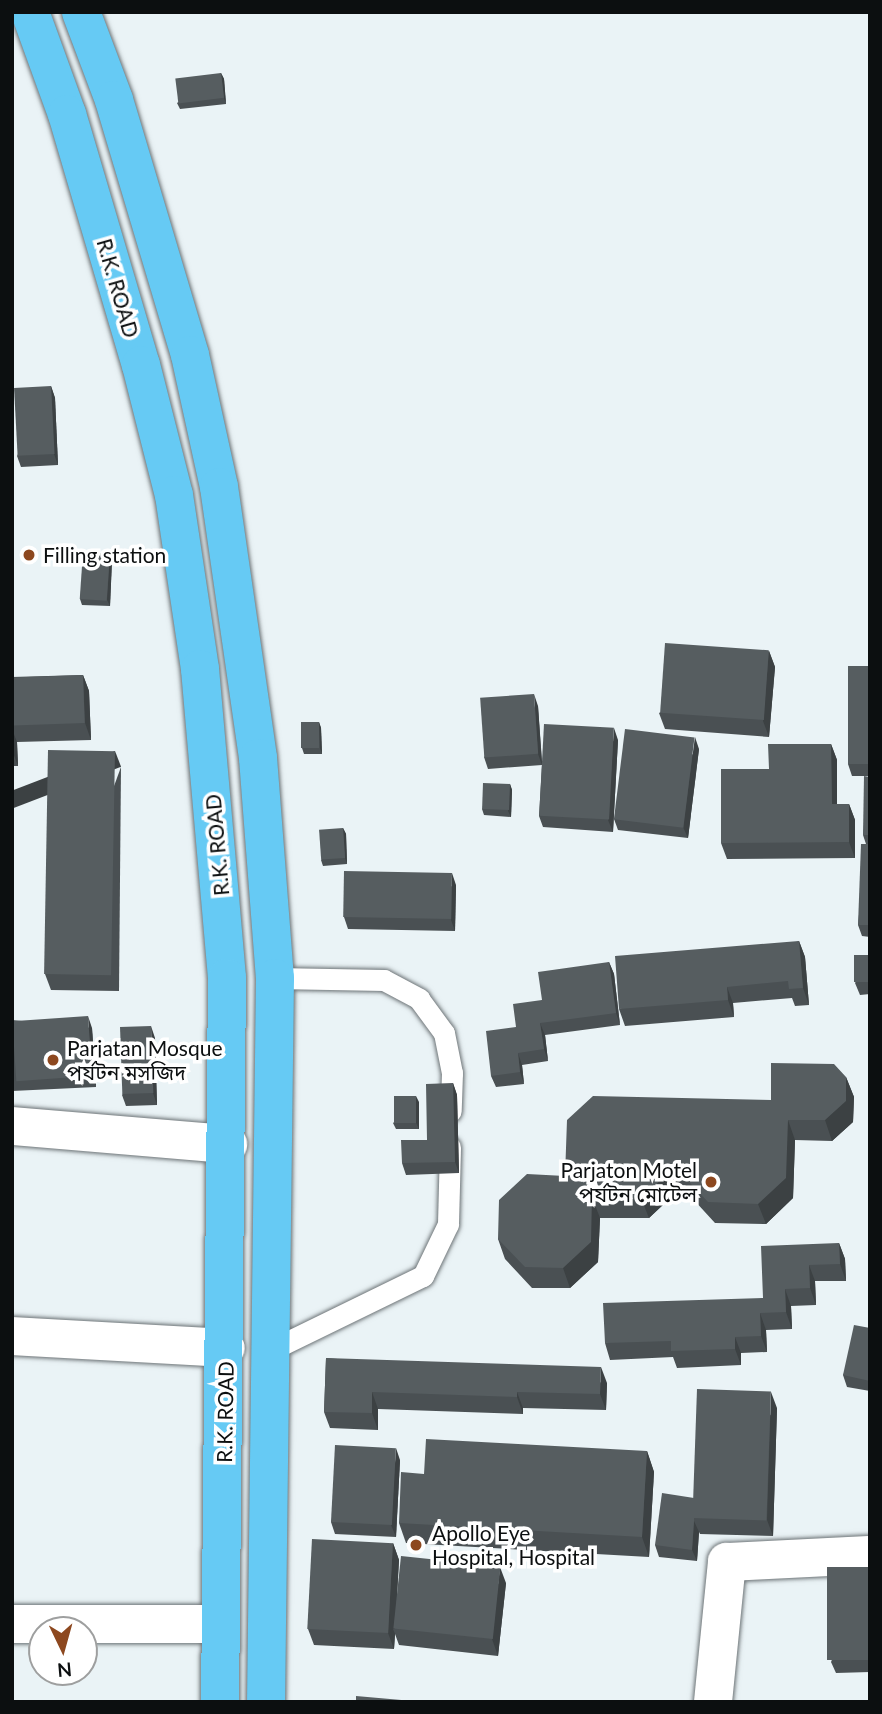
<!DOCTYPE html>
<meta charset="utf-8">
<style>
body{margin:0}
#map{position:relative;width:882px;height:1714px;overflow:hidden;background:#eaf3f6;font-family:Lato,"Noto Sans Bengali",sans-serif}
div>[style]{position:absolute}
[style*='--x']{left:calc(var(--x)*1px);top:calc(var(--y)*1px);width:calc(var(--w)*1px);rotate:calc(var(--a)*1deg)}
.roads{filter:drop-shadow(0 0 2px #6d7477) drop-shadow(0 0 2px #6d7477)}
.lane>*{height:21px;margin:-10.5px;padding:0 10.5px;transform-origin:10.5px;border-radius:10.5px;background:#fff}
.street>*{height:38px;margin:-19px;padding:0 19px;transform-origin:19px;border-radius:19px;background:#fff}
.highway>*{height:38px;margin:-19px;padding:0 19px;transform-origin:19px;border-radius:19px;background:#66caf4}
.wall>*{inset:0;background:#4a5053}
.shaded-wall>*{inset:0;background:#3c4143;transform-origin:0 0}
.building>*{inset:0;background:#565d60;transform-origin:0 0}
.dots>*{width:19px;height:19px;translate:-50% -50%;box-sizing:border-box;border:4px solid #fff;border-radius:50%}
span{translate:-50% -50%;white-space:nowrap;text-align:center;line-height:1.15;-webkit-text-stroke:7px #fff;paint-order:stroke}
.street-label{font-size:21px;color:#0c0f10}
.poi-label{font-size:21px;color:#0c0f10}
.left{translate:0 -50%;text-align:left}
.right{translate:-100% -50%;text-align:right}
.frame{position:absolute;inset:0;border:14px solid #0c0f10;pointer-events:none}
.north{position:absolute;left:28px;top:1616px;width:70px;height:70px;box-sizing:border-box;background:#fff;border:2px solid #9e9f9f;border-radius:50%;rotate:175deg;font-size:19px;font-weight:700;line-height:28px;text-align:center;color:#0c0f10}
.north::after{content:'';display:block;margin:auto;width:24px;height:32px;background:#8d481f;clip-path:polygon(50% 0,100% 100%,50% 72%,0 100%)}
</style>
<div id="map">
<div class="roads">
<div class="lane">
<i style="--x:275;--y:978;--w:109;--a:1.1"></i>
<i style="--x:384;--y:980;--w:40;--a:28"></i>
<i style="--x:419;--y:999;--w:42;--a:53.7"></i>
<i style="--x:444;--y:1033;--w:41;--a:78.7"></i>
<i style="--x:452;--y:1073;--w:38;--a:92"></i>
<i style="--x:273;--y:1349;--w:167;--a:-26"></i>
<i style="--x:423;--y:1276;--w:58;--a:-64.3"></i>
<i style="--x:448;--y:1224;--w:77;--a:-88.5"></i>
</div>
<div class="street">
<i style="--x:12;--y:1126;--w:217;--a:4.8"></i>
<i style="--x:12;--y:1336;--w:214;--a:3.2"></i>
<i style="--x:12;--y:1624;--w:209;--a:0"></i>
<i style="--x:713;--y:1702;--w:141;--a:-84.3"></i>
<i style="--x:727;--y:1562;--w:143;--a:-2.8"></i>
</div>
<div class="highway">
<i style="--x:30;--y:12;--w:109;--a:70.1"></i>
<i style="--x:67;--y:114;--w:262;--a:73.6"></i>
<i style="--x:141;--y:365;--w:134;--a:75.8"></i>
<i style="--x:174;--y:495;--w:176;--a:81.5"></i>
<i style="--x:200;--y:669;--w:310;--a:85"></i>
<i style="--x:227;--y:978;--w:724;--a:90.55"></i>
<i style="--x:81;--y:12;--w:94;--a:69.4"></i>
<i style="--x:114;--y:100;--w:266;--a:73.4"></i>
<i style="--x:190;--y:355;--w:135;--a:77.6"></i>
<i style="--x:219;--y:487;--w:274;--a:81.8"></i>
<i style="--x:258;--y:758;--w:221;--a:85.6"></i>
<i style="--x:275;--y:978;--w:724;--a:90.71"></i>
</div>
</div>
<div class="wall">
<i style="clip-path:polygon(221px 73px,224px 79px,226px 104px,180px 109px,177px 103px)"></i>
<i style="clip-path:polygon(51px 386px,55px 398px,58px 465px,21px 467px,17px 456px)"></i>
<i style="clip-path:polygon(112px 560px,110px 606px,82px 605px,80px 599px)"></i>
<i style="clip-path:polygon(769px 651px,775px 667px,769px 737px,665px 729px,659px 713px)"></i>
<i style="clip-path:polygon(870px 666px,870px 776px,852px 776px,848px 764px)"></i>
<i style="clip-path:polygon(83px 675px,89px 691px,91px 740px,17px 742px,18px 766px,12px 766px,12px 677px)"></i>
<i style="clip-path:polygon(538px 706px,542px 761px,618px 740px,613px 832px,543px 827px,539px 816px,542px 765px,488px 769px,484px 757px)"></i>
<i style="clip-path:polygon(319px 722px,321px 728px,322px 754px,304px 754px,302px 748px)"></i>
<i style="clip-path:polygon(831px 744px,837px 760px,837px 804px,849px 804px,855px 820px,855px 858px,727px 859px,721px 843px,769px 769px)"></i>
<i style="clip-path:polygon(699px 749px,688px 838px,618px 830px,614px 819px)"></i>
<i style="clip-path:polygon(121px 767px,119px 991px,51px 990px,45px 974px)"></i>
<i style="clip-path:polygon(870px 777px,870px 937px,862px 936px,858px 925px,866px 844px,863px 835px)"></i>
<i style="clip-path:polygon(510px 784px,512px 790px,511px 817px,484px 815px,482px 809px)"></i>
<i style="clip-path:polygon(343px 828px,346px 834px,347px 864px,323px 866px,321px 860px)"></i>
<i style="clip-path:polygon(456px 885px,455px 931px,348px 929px,344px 917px)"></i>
<i style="clip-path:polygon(799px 941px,805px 957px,809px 1005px,795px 1006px,792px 998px,733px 1003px,734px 1017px,625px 1026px,619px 1009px)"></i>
<i style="clip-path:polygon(870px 955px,870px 994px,860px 995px,855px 983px)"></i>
<i style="clip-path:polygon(609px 962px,614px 974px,620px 1025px,545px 1035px,548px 1061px,522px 1065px,524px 1084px,496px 1087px,491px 1076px,516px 1027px,542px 1000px)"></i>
<i style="clip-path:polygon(12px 1020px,92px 1028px,96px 1087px,12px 1091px)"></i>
<i style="clip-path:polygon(155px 1038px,157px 1105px,126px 1106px,122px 1095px)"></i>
<i style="clip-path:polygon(846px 1077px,854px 1097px,853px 1122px,832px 1141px,795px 1140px,793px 1198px,766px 1224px,715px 1223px,682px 1187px,649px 1218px,600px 1218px,598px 1262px,570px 1288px,532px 1288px,505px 1259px,498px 1239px,565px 1176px,771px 1100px)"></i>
<i style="clip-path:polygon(453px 1083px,457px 1095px,459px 1173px,406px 1175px,402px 1163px,427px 1140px)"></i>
<i style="clip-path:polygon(419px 1102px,419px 1129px,396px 1129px,393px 1123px)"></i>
<i style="clip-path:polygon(839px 1243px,845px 1259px,846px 1281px,815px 1281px,816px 1305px,791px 1306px,792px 1329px,766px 1330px,767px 1352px,741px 1353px,741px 1365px,677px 1368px,673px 1357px,610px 1360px,605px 1343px,763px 1298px)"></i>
<i style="clip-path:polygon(870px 1328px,870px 1391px,847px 1387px,843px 1375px)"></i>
<i style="clip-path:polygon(326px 1358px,607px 1383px,606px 1410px,523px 1408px,523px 1414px,378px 1409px,378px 1430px,330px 1428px,324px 1412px)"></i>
<i style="clip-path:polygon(777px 1408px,773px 1536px,700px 1534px,699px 1532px,697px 1561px,659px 1557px,655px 1545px,694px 1498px)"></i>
<i style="clip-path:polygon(647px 1451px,654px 1472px,649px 1557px,406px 1543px,399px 1523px,424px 1474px)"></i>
<i style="clip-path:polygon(400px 1460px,396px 1537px,335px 1534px,331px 1522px)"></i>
<i style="clip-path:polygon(393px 1543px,399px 1560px,397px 1596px,506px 1583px,498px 1656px,399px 1645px,395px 1634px,394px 1649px,314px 1645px,308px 1629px)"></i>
<i style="clip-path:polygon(870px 1567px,870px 1672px,836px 1673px,831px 1662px)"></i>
</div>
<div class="shaded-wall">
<i style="clip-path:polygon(221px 73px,224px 79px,226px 104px,224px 98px)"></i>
<i style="clip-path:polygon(51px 386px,55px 398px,58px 465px,54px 454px)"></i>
<i style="clip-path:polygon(110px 554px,112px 560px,110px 606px,107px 600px)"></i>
<i style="clip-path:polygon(769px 651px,775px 667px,769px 737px,763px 721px)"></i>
<i style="clip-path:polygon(83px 675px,89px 691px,91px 740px,85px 723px)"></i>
<i style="clip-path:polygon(534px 694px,538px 706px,542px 765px,538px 754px)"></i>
<i style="clip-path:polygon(319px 722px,321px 728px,322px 754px,320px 748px)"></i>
<i style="clip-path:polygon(614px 728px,618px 740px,613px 832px,608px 820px)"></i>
<i style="clip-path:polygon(12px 729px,17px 742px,18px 766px,12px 750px)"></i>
<i style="clip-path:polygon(695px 737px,699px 749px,688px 838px,683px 827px)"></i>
<i style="clip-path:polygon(831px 744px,837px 760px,837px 820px,832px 804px)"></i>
<i style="left:115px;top:751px;width:17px;height:224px;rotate:69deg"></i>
<i style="clip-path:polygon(510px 784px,512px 790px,511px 817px,508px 811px)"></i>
<i style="clip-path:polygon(849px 804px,855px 820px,855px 858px,849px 842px)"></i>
<i style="clip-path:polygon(343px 828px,346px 834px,347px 864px,345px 858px)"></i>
<i style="clip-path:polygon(452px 873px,456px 885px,455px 931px,451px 920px)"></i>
<i style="clip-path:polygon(799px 941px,805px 957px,809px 1005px,803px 988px)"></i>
<i style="clip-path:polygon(609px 962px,614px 974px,620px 1025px,616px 1013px)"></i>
<i style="clip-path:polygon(727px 987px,733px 1003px,734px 1017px,728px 1000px)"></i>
<i style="clip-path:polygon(88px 1016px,92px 1028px,96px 1087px,92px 1076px)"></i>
<i style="clip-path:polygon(540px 1023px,545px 1035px,548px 1061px,544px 1049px)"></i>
<i style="clip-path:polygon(151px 1026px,155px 1038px,157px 1105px,153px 1093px)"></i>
<i style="clip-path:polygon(518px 1053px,522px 1065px,524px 1084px,520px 1072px)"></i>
<i style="clip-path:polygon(846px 1077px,854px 1097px,853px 1122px,832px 1141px,825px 1120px)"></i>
<i style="clip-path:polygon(453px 1083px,457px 1095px,459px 1173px,455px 1162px)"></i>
<i style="clip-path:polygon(416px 1096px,419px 1102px,419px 1129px,416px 1123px)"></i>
<i style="clip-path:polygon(788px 1120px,795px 1140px,793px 1198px,766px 1224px,758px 1204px)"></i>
<i style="clip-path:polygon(675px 1167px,682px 1187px,649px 1218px,641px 1198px)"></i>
<i style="clip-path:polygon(592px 1197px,600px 1218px,598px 1262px,570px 1288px,563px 1268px)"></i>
<i style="clip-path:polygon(839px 1243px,845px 1259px,846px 1281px,840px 1264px)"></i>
<i style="clip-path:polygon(809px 1265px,815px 1281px,816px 1305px,810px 1288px)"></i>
<i style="clip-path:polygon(785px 1289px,791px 1306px,792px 1329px,786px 1312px)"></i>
<i style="clip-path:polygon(760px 1313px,766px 1330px,767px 1352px,761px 1336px)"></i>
<i style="clip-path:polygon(735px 1337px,741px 1353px,741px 1365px,735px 1349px)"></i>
<i style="clip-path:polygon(601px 1367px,607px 1383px,606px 1410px,600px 1394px)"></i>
<i style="clip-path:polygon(372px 1392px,378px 1409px,378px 1430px,372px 1413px)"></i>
<i style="clip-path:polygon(517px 1392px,523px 1408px,523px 1414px,517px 1397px)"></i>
<i style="clip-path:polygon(771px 1392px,777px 1408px,773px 1536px,767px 1520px)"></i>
<i style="clip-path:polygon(396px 1448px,400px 1460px,396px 1537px,391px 1525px)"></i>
<i style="clip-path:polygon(647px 1451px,654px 1472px,649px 1557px,642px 1537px)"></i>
<i style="clip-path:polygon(694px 1521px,699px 1532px,697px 1561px,692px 1550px)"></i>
<i style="clip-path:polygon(393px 1543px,399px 1560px,395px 1629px,393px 1629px,395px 1634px,394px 1649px,388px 1633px)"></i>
<i style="clip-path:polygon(500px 1567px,506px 1583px,498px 1656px,492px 1639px)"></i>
</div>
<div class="building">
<i style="left:221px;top:73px;width:25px;height:46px;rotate:83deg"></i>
<i style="left:51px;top:386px;width:68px;height:37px;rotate:87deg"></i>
<i style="left:83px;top:552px;width:27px;height:47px;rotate:4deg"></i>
<i style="left:665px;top:643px;width:104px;height:70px;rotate:4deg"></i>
<i style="left:848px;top:666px;width:22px;height:98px"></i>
<i style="left:83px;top:675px;width:48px;height:71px;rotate:88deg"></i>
<i style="left:534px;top:694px;width:60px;height:54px;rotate:86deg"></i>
<i style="left:301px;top:722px;width:18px;height:26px"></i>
<i style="left:544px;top:724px;width:70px;height:92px;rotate:3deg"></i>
<i style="left:625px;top:729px;width:70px;height:91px;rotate:7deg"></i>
<i style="clip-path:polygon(768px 744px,831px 744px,832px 804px,849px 804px,849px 842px,721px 843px,721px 769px,769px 769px)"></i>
<i style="left:48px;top:750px;width:67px;height:224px;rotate:1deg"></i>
<i style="clip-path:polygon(864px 776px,870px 777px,870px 835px,863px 835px)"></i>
<i style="left:483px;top:783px;width:27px;height:26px;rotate:2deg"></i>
<i style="left:343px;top:828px;width:30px;height:24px;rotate:86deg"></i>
<i style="clip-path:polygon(861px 844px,870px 844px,870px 925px,858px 925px)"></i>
<i style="left:344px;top:871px;width:108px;height:46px;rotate:1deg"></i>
<i style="clip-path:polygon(799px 941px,803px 988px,789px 989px,788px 981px,727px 987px,728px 1000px,619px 1009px,615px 956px)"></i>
<i style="left:870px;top:955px;width:27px;height:16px;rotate:90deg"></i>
<i style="clip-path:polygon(609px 962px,616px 1013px,540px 1023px,544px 1049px,518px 1053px,520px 1072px,491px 1076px,486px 1031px,516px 1027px,513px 1004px,542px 1000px,538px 972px)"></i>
<i style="left:88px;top:1016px;width:60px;height:76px;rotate:86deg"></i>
<i style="left:151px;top:1026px;width:67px;height:31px;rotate:88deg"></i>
<i style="clip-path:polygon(771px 1063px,834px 1064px,846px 1077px,846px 1101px,825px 1120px,788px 1120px,786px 1178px,758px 1204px,708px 1202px,675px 1167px,641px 1198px,592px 1197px,591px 1242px,563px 1268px,525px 1267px,498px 1239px,499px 1200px,527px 1174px,565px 1176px,567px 1120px,593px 1096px,771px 1100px)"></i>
<i style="clip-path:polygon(453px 1083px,455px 1162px,402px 1163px,401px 1140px,427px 1140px,426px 1084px)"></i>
<i style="left:394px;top:1096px;width:22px;height:27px"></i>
<i style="clip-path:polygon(839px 1243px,840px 1264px,809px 1265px,810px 1288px,785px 1289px,786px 1312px,760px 1313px,761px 1336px,735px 1337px,735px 1349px,671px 1351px,671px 1341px,605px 1343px,603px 1303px,763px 1298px,761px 1246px)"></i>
<i style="clip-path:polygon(854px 1325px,870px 1328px,870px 1381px,843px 1375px)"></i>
<i style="clip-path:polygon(326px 1358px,601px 1367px,600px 1394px,517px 1392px,517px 1397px,372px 1392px,372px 1413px,324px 1412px)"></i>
<i style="left:697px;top:1389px;width:74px;height:129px;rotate:2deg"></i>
<i style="clip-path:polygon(426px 1439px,647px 1451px,642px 1537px,399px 1523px,401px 1472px,424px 1474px)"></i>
<i style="left:335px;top:1445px;width:61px;height:77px;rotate:3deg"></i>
<i style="clip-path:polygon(662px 1493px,694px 1498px,694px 1521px,692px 1550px,655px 1545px)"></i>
<i style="left:312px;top:1539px;width:81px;height:90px;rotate:3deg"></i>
<i style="left:401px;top:1556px;width:100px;height:73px;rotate:6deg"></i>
<i style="left:870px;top:1567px;width:93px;height:43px;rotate:90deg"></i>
<i style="clip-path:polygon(356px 1696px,424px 1702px,356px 1702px)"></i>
</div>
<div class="dots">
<i style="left:29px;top:555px;background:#8d481f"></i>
<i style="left:53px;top:1060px;background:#8d481f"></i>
<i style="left:711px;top:1182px;background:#8d481f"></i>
<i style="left:416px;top:1545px;background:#8d481f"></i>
</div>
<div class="street-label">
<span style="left:118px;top:288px;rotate:74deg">R.K. ROAD</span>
<span style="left:217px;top:845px;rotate:-95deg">R.K. ROAD</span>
<span style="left:225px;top:1412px;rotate:-89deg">R.K. ROAD</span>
</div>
<div class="poi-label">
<span class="left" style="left:43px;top:555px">Filling station</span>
<span class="left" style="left:67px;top:1060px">Parjatan Mosque<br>পর্যটন মসজিদ</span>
<span class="right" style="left:697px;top:1182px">Parjaton Motel<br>পর্যটন মোটেল</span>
<span class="left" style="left:432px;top:1545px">Apollo Eye<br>Hospital, Hospital</span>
</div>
<div class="frame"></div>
<div class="north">N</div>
</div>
